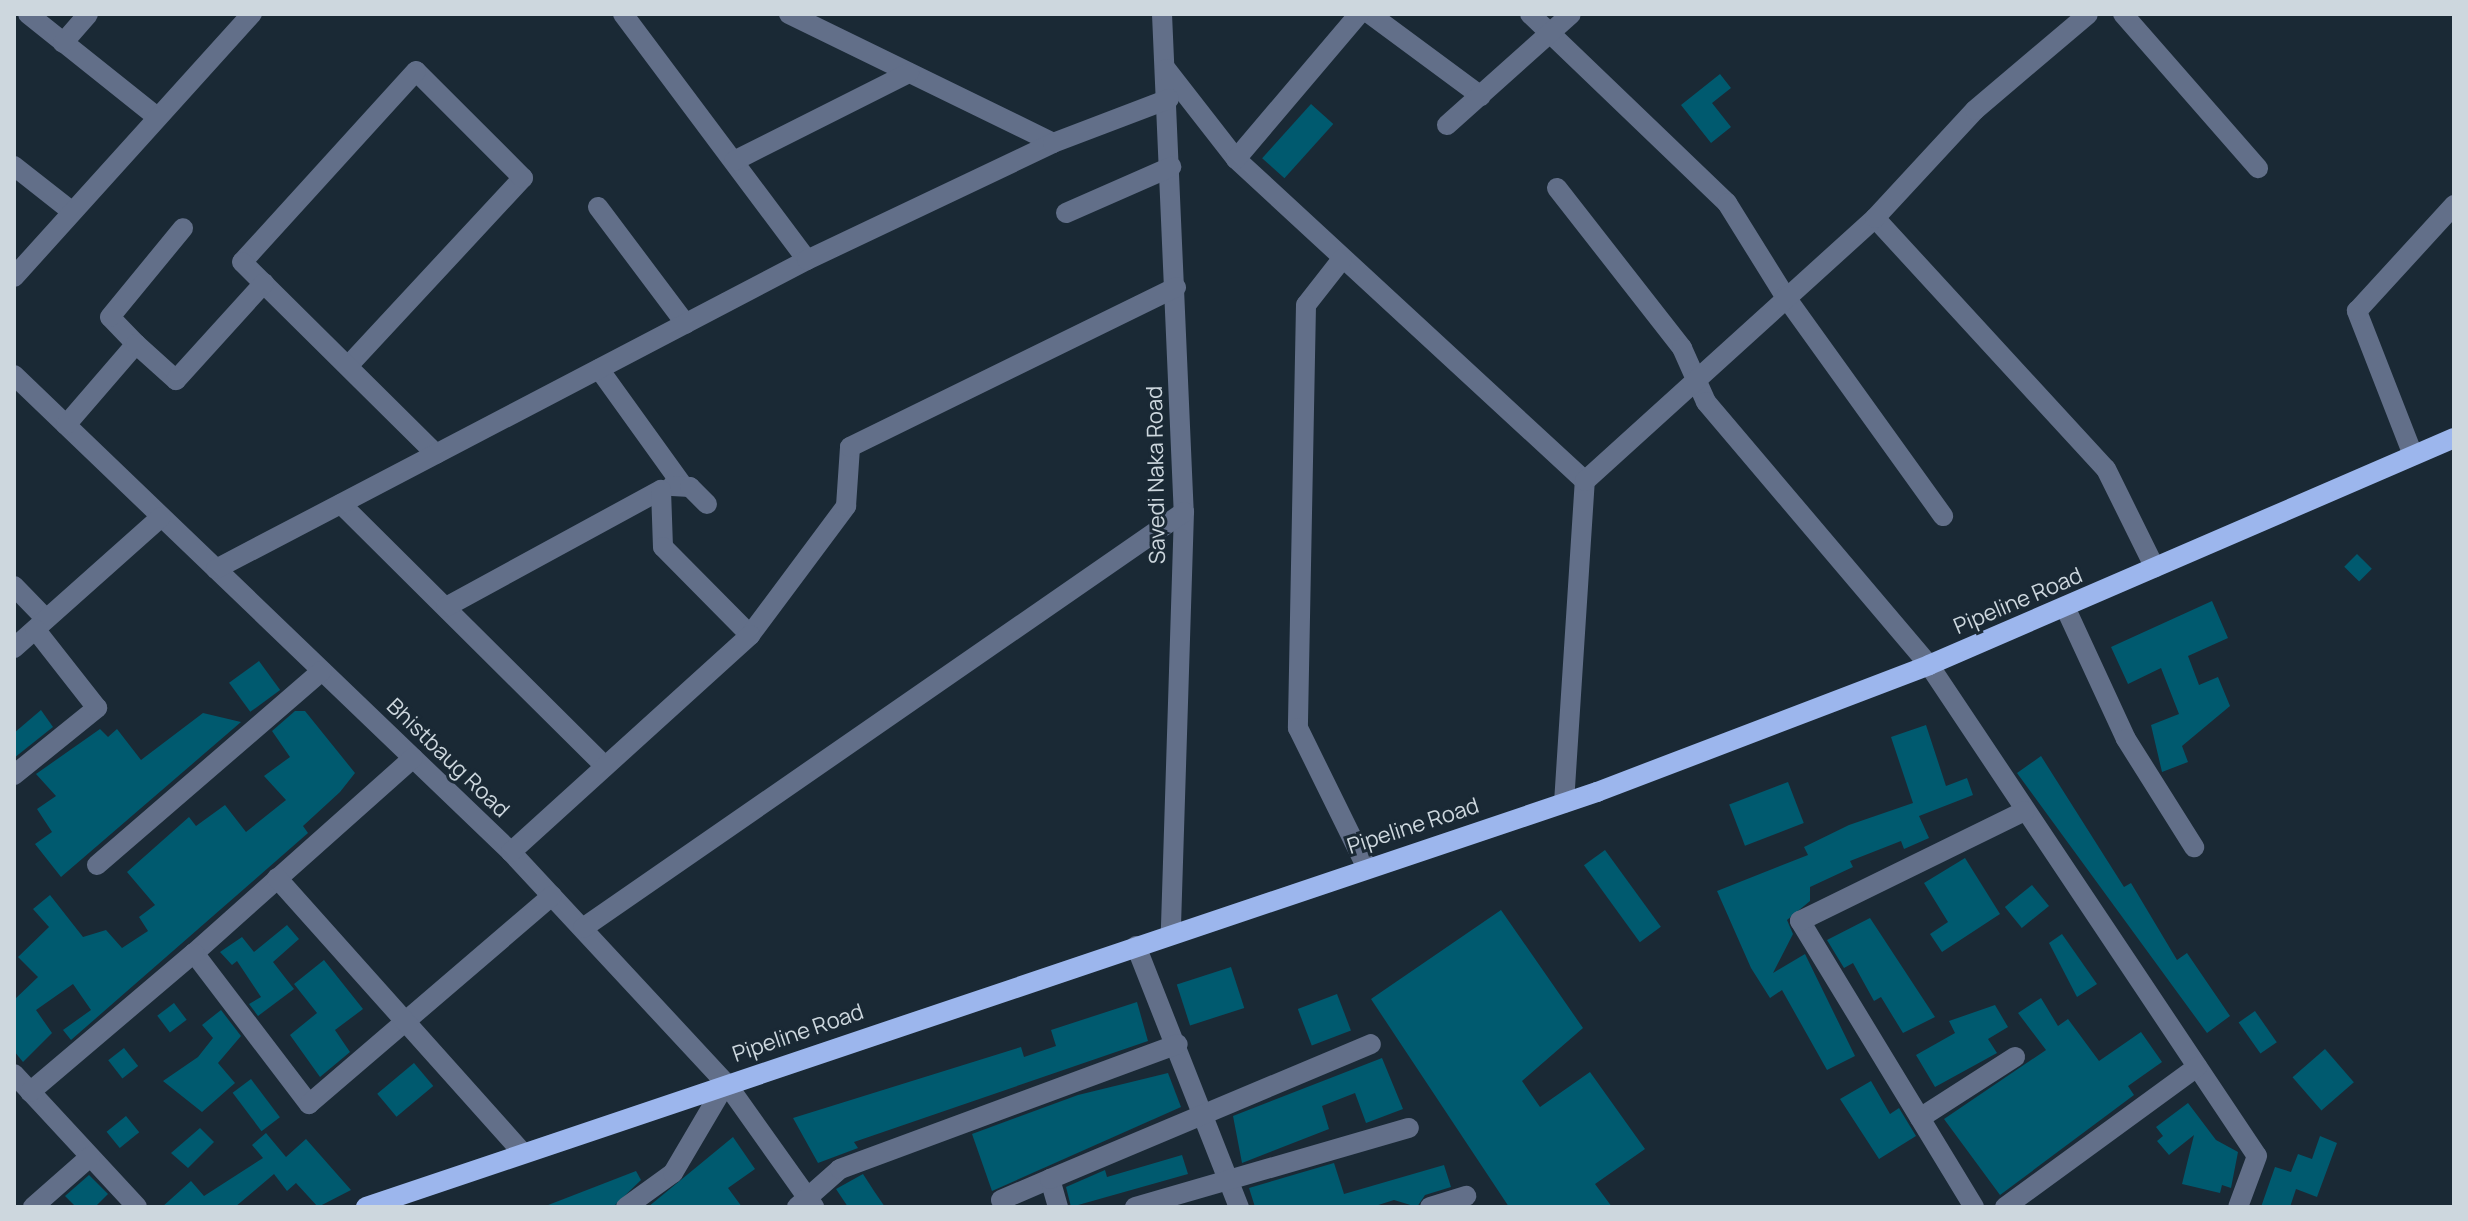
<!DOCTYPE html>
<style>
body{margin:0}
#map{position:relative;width:2468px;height:1221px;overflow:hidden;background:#1a2935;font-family:Manrope,sans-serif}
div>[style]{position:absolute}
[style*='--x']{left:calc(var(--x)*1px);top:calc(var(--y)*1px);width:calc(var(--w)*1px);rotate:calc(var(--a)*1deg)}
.building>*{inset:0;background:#005a6f;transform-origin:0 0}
.minor>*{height:20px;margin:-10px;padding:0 10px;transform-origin:10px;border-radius:10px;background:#626f89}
.major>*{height:20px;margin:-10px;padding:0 10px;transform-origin:10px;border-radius:10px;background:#9cb6ed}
span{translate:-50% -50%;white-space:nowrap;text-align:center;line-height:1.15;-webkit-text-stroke:6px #1a2935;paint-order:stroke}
.street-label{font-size:22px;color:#cdd7de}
.frame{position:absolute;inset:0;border:16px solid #cdd7de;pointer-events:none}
</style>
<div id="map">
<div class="building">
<i style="clip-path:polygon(1720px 74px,1731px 88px,1712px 103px,1731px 127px,1711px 143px,1681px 105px)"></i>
<i style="left:1311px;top:104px;width:30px;height:73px;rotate:42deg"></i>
<i style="left:2357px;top:554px;width:21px;height:18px;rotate:45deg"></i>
<i style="clip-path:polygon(2212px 601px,2228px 638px,2188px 656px,2199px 685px,2218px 677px,2230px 706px,2182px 746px,2188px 762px,2162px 772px,2151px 725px,2179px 714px,2161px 668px,2128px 684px,2111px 647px)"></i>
<i style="left:259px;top:661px;width:36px;height:37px;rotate:54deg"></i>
<i style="clip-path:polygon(41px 710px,53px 727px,14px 758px,14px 733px)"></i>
<i style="clip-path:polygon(295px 711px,305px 711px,355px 773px,340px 792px,303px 826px,308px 833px,71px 1040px,63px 1030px,91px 1010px,73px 984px,36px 1010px,52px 1033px,23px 1062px,14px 1051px,14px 1000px,38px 977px,18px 957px,49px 927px,33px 909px,50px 895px,83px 937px,106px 930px,122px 948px,148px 931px,139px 917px,155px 905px,127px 872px,189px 817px,196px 826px,225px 805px,246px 832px,286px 800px,264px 776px,290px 757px,272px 731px)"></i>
<i style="clip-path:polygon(203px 713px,241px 722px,61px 877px,35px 844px,52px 832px,37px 809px,56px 796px,36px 774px,100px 729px,108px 737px,117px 729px,141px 760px)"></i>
<i style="clip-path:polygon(1926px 725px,1946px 786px,1967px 778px,1973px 795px,1919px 816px,1929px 838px,1904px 849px,1901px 841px,1850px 861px,1853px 867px,1810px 887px,1810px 901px,1787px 920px,1793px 934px,1773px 973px,1805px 954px,1855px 1056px,1827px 1070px,1782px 990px,1770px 998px,1751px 968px,1717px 891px,1808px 855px,1804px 847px,1849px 825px,1913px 803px,1891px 737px)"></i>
<i style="clip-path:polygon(2041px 756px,2124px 887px,2131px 883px,2177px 960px,2187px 953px,2230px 1016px,2207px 1033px,2017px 773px)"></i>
<i style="left:1788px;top:782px;width:44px;height:63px;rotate:69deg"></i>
<i style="left:1605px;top:850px;width:95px;height:26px;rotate:54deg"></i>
<i style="clip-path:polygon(1965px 858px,2000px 914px,1942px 952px,1930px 934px,1948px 922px,1924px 883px)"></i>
<i style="left:2032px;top:885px;width:27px;height:35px;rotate:51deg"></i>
<i style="clip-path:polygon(1501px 910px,1583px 1028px,1522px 1081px,1540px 1107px,1590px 1072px,1645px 1149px,1595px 1184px,1612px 1207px,1509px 1207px,1371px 999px)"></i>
<i style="clip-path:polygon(1870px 918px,1935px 1017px,1903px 1033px,1881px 997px,1874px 1001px,1853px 963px,1844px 968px,1827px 940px)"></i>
<i style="clip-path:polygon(287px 925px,299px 939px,273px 962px,294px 989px,258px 1016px,249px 1004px,261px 997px,237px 961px,232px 965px,220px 952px,242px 937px,254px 952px)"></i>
<i style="clip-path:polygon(2062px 934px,2097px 984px,2077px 997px,2049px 943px)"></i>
<i style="clip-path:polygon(324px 960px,363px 1009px,335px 1030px,350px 1052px,320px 1077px,290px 1035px,317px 1013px,294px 984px)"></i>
<i style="left:1231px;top:967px;width:43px;height:57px;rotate:72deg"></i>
<i style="left:1337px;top:994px;width:39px;height:42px;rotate:69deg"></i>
<i style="clip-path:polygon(2041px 998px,2058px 1026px,2068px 1019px,2099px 1061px,2141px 1032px,2162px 1062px,2128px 1086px,2134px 1095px,2000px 1195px,1944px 1119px,2046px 1050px,2018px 1013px)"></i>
<i style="clip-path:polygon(1137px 1002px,1148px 1041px,854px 1142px,858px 1148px,818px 1163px,793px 1118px,1021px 1047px,1024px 1057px,1056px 1046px,1051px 1030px)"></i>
<i style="left:174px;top:1003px;width:21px;height:21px;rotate:53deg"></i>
<i style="clip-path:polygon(1995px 1005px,2008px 1027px,1988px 1039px,1997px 1053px,1935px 1087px,1916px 1055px,1955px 1033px,1949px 1021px)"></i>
<i style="clip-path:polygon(221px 1010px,241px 1036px,218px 1063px,235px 1083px,202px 1112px,163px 1081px,198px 1057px,213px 1038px,202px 1025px)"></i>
<i style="left:2255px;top:1011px;width:38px;height:20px;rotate:55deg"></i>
<i style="left:124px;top:1048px;width:23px;height:20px;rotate:52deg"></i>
<i style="left:2325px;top:1049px;width:44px;height:43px;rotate:49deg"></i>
<i style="clip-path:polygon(1382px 1058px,1403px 1109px,1366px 1123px,1355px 1093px,1322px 1106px,1329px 1129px,1242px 1163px,1233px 1116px)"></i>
<i style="left:414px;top:1063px;width:30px;height:48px;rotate:50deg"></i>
<i style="clip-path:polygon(1168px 1073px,1181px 1107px,992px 1191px,972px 1134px,1078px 1095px)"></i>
<i style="left:251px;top:1079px;width:48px;height:23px;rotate:53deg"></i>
<i style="clip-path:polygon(1871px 1081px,1890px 1114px,1899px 1108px,1916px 1136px,1879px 1159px,1840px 1099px)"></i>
<i style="clip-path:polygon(2188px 1103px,2216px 1140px,2238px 1152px,2231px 1188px,2222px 1185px,2220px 1193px,2182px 1184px,2194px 1135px,2169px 1155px,2157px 1141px,2163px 1136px,2156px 1127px)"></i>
<i style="left:126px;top:1116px;width:21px;height:25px;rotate:51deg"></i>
<i style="clip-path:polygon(200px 1128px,214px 1142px,188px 1168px,171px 1153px)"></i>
<i style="clip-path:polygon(266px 1133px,286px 1157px,306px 1139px,351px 1190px,318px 1207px,296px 1183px,287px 1191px,274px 1174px,235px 1207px,162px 1207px,191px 1181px,204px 1196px,263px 1158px,252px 1145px)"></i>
<i style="clip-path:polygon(2320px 1136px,2337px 1143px,2317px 1197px,2296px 1189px,2290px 1207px,2261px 1207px,2275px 1167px,2291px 1172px,2298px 1154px,2312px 1159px)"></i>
<i style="clip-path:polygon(733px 1137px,755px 1169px,728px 1188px,742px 1207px,648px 1207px)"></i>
<i style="clip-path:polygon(1182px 1155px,1188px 1174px,1071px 1207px,1066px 1187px,1105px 1170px,1107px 1177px)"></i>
<i style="clip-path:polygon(1334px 1163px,1344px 1194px,1444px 1165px,1451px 1187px,1425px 1195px,1417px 1207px,1394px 1200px,1372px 1207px,1255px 1207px,1249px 1188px)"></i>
<i style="clip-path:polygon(636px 1171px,641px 1180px,613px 1207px,543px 1207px)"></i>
<i style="clip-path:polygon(863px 1174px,874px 1191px,885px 1207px,848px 1207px,836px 1189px)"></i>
<i style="clip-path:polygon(89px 1175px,108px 1194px,95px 1207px,76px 1207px,65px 1196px)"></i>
</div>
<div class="minor">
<i style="--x:28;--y:14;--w:164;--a:38.6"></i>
<i style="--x:623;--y:14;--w:307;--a:53.2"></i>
<i style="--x:789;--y:14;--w:294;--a:26"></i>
<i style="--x:1162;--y:14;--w:498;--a:87.5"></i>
<i style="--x:1184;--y:512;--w:423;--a:91.8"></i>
<i style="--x:1370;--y:14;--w:138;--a:36.5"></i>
<i style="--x:1530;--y:14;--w:273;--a:43.8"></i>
<i style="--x:1727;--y:203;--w:110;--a:58.1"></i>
<i style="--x:1785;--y:296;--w:271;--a:54.3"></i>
<i style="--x:2123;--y:14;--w:205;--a:48.8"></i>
<i style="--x:63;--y:43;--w:38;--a:-49"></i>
<i style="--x:1166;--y:69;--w:114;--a:52.1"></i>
<i style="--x:1236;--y:159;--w:475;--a:42.7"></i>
<i style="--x:1447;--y:125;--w:166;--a:-41.8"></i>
<i style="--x:1236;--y:159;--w:190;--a:-49.7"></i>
<i style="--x:734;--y:161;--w:196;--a:-26.7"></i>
<i style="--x:14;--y:166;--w:71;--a:38.2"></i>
<i style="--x:1557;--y:188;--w:203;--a:52"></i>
<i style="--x:1682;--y:348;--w:59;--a:66"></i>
<i style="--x:1706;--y:402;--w:345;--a:49.7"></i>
<i style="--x:1929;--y:665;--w:590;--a:56.26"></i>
<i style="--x:2257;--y:1156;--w:54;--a:110.4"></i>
<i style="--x:598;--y:207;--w:146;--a:53.1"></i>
<i style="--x:1066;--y:213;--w:115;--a:-23.7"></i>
<i style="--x:1875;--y:218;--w:341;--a:47.4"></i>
<i style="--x:2106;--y:469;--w:110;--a:63.7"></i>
<i style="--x:1342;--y:259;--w:58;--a:128"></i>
<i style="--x:1306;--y:305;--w:423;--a:91.1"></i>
<i style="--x:1298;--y:728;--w:154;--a:63.8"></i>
<i style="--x:14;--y:277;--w:355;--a:-47.9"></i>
<i style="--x:136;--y:344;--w:37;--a:-134"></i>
<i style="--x:110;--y:317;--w:115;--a:-50.6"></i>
<i style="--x:348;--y:366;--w:257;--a:-47.1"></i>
<i style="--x:523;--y:178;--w:151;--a:-135"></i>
<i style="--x:416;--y:71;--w:258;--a:132.3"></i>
<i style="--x:242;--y:262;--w:273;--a:44.7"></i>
<i style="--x:599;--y:369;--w:140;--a:54.3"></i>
<i style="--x:14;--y:375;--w:689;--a:43.82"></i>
<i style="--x:511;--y:852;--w:316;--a:47.1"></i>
<i style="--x:726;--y:1083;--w:152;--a:54.6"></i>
<i style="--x:66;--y:425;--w:107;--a:-49.2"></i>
<i style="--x:136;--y:344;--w:54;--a:42"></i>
<i style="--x:176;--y:380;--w:131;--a:-47.8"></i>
<i style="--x:2413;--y:455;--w:155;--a:-111.3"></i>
<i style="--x:2357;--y:311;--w:144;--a:-47.5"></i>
<i style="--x:672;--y:486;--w:18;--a:3"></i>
<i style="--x:690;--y:487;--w:24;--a:45"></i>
<i style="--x:341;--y:504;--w:369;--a:44.8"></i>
<i style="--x:216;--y:569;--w:667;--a:-27.6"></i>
<i style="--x:807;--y:260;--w:272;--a:-25.4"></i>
<i style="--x:1053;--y:143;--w:124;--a:-20.8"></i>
<i style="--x:14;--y:586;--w:46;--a:45.9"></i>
<i style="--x:446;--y:607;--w:245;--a:-28.6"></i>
<i style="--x:661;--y:490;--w:57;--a:88"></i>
<i style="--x:663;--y:547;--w:124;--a:45.3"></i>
<i style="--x:750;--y:635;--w:161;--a:-53.3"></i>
<i style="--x:846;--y:506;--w:59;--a:-86.1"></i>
<i style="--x:850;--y:447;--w:363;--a:-26.1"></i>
<i style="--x:2065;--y:607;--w:145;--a:65.2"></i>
<i style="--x:2126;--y:739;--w:128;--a:57.8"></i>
<i style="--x:14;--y:648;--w:197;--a:-41.7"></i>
<i style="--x:413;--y:758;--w:293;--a:138.3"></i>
<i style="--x:194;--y:953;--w:190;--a:52.7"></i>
<i style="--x:309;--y:1104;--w:320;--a:-40.6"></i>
<i style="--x:14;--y:775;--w:107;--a:-38.9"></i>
<i style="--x:97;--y:708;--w:100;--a:-128.1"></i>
<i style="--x:1564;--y:803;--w:323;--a:-86.3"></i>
<i style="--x:1585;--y:481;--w:391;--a:-42.2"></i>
<i style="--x:1875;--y:218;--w:147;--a:-47.2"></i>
<i style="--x:1975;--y:110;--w:148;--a:-40.3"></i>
<i style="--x:511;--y:852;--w:323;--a:-42.2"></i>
<i style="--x:97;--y:865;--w:297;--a:-40.8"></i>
<i style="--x:277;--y:878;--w:365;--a:48.2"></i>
<i style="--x:583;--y:928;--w:731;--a:-34.69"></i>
<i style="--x:1136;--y:946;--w:281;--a:68.5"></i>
<i style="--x:14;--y:1074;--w:181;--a:47.2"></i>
<i style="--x:30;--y:1092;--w:215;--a:-40.3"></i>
<i style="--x:1920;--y:1118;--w:113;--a:-32.7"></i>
<i style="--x:1001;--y:1200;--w:53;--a:-23.2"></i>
<i style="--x:33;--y:1207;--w:76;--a:-41.3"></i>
<i style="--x:626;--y:1207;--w:58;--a:-35.9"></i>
<i style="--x:673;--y:1173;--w:104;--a:-59.5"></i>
<i style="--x:797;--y:1207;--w:57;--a:-41.5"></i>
<i style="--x:840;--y:1169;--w:360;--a:-20.3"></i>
<i style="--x:1058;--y:1207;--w:29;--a:-106"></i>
<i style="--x:1050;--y:1179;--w:348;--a:-22.8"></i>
<i style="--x:1135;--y:1207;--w:285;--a:-16.1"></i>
<i style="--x:1430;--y:1207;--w:38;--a:-17"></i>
<i style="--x:1974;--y:1207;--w:335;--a:-121.3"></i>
<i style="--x:1800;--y:921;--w:250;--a:-26.1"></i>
<i style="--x:2005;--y:1207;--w:238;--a:-36.1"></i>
</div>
<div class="major">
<i style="--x:366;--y:1207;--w:1299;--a:-18.63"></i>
<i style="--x:1597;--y:792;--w:355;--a:-20.9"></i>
<i style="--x:1929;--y:665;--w:572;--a:-23.38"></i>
</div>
<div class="street-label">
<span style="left:1156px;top:475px;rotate:-91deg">Savedi Naka Road</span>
<span style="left:2018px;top:601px;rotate:-23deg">Pipeline Road</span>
<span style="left:448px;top:758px;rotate:44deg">Bhistbaug Road</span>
<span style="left:1413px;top:826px;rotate:-18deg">Pipeline Road</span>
<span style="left:798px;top:1033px;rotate:-19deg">Pipeline Road</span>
</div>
<div class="frame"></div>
</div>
